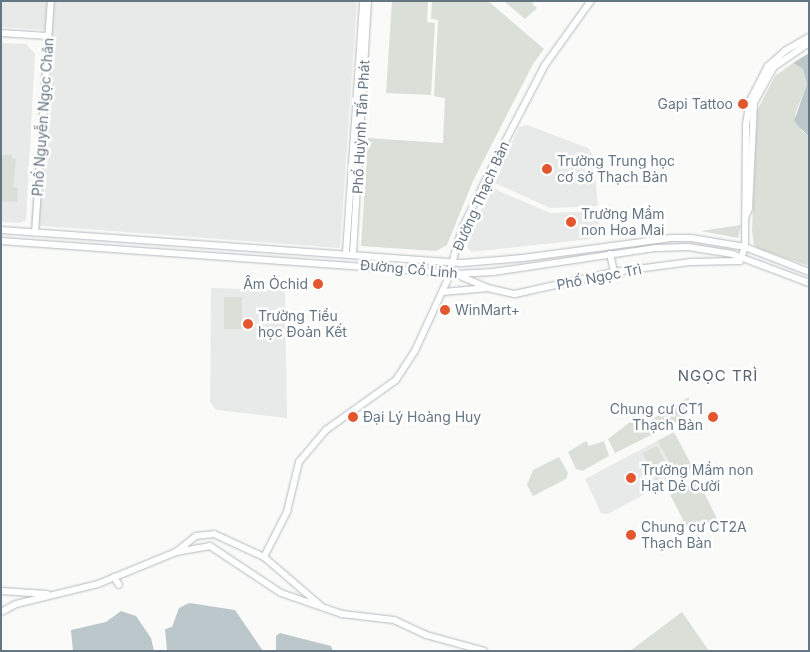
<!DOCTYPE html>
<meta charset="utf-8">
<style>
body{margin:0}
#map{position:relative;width:810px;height:652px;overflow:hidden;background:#fafaf8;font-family:Inter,sans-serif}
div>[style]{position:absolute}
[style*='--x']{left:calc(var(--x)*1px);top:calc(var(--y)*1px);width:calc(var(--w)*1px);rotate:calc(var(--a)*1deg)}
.built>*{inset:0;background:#e8e9e9}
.green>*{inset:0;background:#dadfd7;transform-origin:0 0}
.water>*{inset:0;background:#bbc7cb}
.roads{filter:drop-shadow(0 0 1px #b3babf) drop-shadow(0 0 1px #b3babf)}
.secondary>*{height:5.5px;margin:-2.75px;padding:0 2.75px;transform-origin:2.75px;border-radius:2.75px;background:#fff}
.primary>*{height:6px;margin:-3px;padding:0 3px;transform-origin:3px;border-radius:3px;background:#fff}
.dots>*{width:14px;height:14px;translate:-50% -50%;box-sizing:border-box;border:2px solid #fff;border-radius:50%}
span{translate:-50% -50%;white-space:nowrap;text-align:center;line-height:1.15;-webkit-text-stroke:5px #fff;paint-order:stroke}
.poi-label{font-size:14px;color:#657683}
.right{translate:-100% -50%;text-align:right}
.left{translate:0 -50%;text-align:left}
.street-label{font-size:14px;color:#657683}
.neighbourhood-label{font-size:15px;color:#57646e;letter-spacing:1px}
.frame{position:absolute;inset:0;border:2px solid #657683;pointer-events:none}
</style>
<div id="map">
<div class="built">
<i style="clip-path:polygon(1px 1px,357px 1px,340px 248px,31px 225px,44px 30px,1px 27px)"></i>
<i style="clip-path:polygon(1px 43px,26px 44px,35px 54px,26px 220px,19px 223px,1px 222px)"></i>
<i style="clip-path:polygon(527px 125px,588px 148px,593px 156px,598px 206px,550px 208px,493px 182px,519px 127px)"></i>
<i style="clip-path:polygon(490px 187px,550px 213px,598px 211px,600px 229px,590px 239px,471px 252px,467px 247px)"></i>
<i style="clip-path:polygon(211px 288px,285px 290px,287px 418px,216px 410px,210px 402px)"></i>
<i style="clip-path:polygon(657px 441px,676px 477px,608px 514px,601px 513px,585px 479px)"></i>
</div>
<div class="green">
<i style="clip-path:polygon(392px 1px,428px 1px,427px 22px,435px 23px,431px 95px,386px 93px)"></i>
<i style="clip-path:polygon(432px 1px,488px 1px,544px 49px,533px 64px,473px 181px,447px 245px,436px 251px,361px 246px,368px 138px,443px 143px,445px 98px,434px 96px,438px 20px,431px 19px)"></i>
<i style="clip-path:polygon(504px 1px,534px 1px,532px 4px,537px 8px,525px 19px)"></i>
<i style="clip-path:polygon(793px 63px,803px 69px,807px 84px,795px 114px,802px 131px,809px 137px,809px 266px,762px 250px,754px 245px,752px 231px,757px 111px,775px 76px)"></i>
<i style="clip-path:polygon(1px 155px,12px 155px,12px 158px,16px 159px,13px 187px,18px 188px,17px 202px,1px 201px)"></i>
<i style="clip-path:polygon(741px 225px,738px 238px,701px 231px)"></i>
<i style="left:224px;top:297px;width:18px;height:32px"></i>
<i style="clip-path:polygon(689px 397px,689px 410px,679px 421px,615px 453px,608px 439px,634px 419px,638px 422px,651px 420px)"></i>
<i style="left:674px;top:432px;width:41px;height:19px;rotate:62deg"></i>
<i style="clip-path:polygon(586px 441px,589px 446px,604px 441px,609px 456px,582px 471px,576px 469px,568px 452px)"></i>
<i style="left:657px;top:446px;width:30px;height:16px;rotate:63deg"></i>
<i style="clip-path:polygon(559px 457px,568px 473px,566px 479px,533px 496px,527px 485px,533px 470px)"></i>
<i style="left:698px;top:481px;width:42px;height:31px;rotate:63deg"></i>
<i style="clip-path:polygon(682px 612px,709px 651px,630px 651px)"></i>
</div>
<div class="water">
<i style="clip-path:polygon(809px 53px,809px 137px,794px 121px,807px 84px,803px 69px,793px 63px)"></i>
<i style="clip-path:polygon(189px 603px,235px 610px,263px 651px,167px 651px,165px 629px,172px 627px,179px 608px)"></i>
<i style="clip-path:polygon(121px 611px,136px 616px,151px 638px,154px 651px,73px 651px,71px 630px,106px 622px)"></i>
<i style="clip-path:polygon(280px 633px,331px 646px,333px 651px,276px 651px,276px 636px)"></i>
</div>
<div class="roads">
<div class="secondary">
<i style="--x:1;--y:33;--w:47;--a:3.7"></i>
<i style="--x:746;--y:216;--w:8;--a:-67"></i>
<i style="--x:749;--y:209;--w:106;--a:-87.3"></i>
<i style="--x:754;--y:103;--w:41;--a:-60.9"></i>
<i style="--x:774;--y:67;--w:42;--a:-34.4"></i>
<i style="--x:35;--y:233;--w:233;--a:-86.1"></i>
<i style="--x:346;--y:253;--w:253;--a:-86.1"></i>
<i style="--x:353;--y:253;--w:252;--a:-86.6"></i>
<i style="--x:458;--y:275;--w:30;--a:23"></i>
<i style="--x:443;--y:292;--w:45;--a:-5.1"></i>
<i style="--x:488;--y:288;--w:28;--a:13"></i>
<i style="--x:515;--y:294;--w:101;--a:-12.5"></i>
<i style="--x:614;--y:272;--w:78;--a:-7.4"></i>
<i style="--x:691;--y:262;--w:49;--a:-1.2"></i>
<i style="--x:740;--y:261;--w:15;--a:-70"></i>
<i style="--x:745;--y:247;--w:122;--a:-89.5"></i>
<i style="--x:746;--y:125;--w:24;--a:-81"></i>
<i style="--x:750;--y:101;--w:39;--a:-63"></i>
<i style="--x:768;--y:66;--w:23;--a:-41"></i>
<i style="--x:785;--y:51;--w:28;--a:-30"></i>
<i style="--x:264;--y:557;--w:51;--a:-62.9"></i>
<i style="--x:287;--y:512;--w:51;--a:-76.5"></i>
<i style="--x:299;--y:462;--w:42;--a:-49.8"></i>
<i style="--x:326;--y:430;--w:86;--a:-35.5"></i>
<i style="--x:396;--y:380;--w:35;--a:-57"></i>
<i style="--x:415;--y:351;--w:77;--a:-65.4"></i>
<i style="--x:447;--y:281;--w:54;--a:-73.9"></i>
<i style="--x:462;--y:229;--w:73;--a:-64.1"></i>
<i style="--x:494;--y:163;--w:110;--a:-62.5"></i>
<i style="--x:545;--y:65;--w:79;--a:-54.3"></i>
</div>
<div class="primary">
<i style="--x:1;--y:230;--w:462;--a:4.1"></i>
<i style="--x:462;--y:263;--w:61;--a:-4.7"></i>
<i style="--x:523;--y:258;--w:148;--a:-7.7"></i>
<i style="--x:670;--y:238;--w:21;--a:0"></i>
<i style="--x:691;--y:238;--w:55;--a:9.5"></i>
<i style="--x:745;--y:247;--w:69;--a:21.3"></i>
<i style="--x:1;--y:241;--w:456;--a:4.1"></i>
<i style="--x:456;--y:274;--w:37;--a:-3"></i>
<i style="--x:493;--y:272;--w:165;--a:-8.4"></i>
<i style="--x:656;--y:248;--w:32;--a:-2"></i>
<i style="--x:688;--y:247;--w:45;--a:9"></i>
<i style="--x:732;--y:254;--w:82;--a:20.6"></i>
<i style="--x:610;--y:254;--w:18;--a:77"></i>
<i style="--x:177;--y:551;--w:24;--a:-38"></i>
<i style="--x:196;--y:536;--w:18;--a:-6"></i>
<i style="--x:214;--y:534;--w:55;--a:24.7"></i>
<i style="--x:264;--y:557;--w:74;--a:40.6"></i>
<i style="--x:114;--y:577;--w:9;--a:58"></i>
<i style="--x:1;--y:591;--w:46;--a:3.7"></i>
<i style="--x:1;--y:612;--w:17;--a:-28"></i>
<i style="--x:16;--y:604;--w:84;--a:-13.7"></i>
<i style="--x:98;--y:584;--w:84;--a:-22.3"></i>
<i style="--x:176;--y:552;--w:35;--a:-10"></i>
<i style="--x:210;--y:546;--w:85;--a:33.5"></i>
<i style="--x:281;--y:593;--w:65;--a:19"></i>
<i style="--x:342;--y:614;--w:52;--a:6.6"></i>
<i style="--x:394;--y:620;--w:35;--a:25"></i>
<i style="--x:426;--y:635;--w:60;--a:15.4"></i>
</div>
</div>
<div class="dots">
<i style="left:743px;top:104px;background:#e4572e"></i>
<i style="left:547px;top:169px;background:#e4572e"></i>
<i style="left:571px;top:222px;background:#e4572e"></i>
<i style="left:318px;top:284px;background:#e4572e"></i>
<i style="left:445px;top:310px;background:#e4572e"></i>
<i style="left:248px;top:324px;background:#e4572e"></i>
<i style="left:353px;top:417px;background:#e4572e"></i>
<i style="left:713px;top:417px;background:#e4572e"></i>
<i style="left:631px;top:478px;background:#e4572e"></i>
<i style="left:631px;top:535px;background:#e4572e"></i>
</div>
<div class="poi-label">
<span class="right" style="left:733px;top:104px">Gapi Tattoo</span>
<span class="left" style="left:557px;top:169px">Trường Trung học<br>cơ sở Thạch Bàn</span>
<span class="left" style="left:581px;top:222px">Trường Mầm<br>non Hoa Mai</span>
<span class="right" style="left:308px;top:284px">Âm Ỏchid</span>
<span class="left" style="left:455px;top:310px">WinMart+</span>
<span class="left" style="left:258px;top:324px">Trường Tiểu<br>học Đoàn Kết</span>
<span class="right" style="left:703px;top:417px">Chung cư CT1<br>Thạch Bàn</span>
<span class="left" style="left:363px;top:417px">Đại Lý Hoàng Huy</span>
<span class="left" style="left:641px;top:478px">Trường Mầm non<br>Hạt Dẻ Cười</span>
<span class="left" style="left:641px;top:535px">Chung cư CT2A<br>Thạch Bàn</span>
</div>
<div class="street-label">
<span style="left:43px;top:117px;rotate:-86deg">Phố Nguyễn Ngọc Chân</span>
<span style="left:361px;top:127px;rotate:-87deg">Phố Huỳnh Tấn Phát</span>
<span style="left:481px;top:196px;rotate:-66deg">Đường Thạch Bàn</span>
<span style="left:409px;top:269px;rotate:5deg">Đường Cổ Linh</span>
<span style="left:599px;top:277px;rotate:-11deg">Phố Ngọc Trì</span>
</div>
<div class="neighbourhood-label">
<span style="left:718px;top:376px">NGỌC TRÌ</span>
</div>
<div class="frame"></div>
</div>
